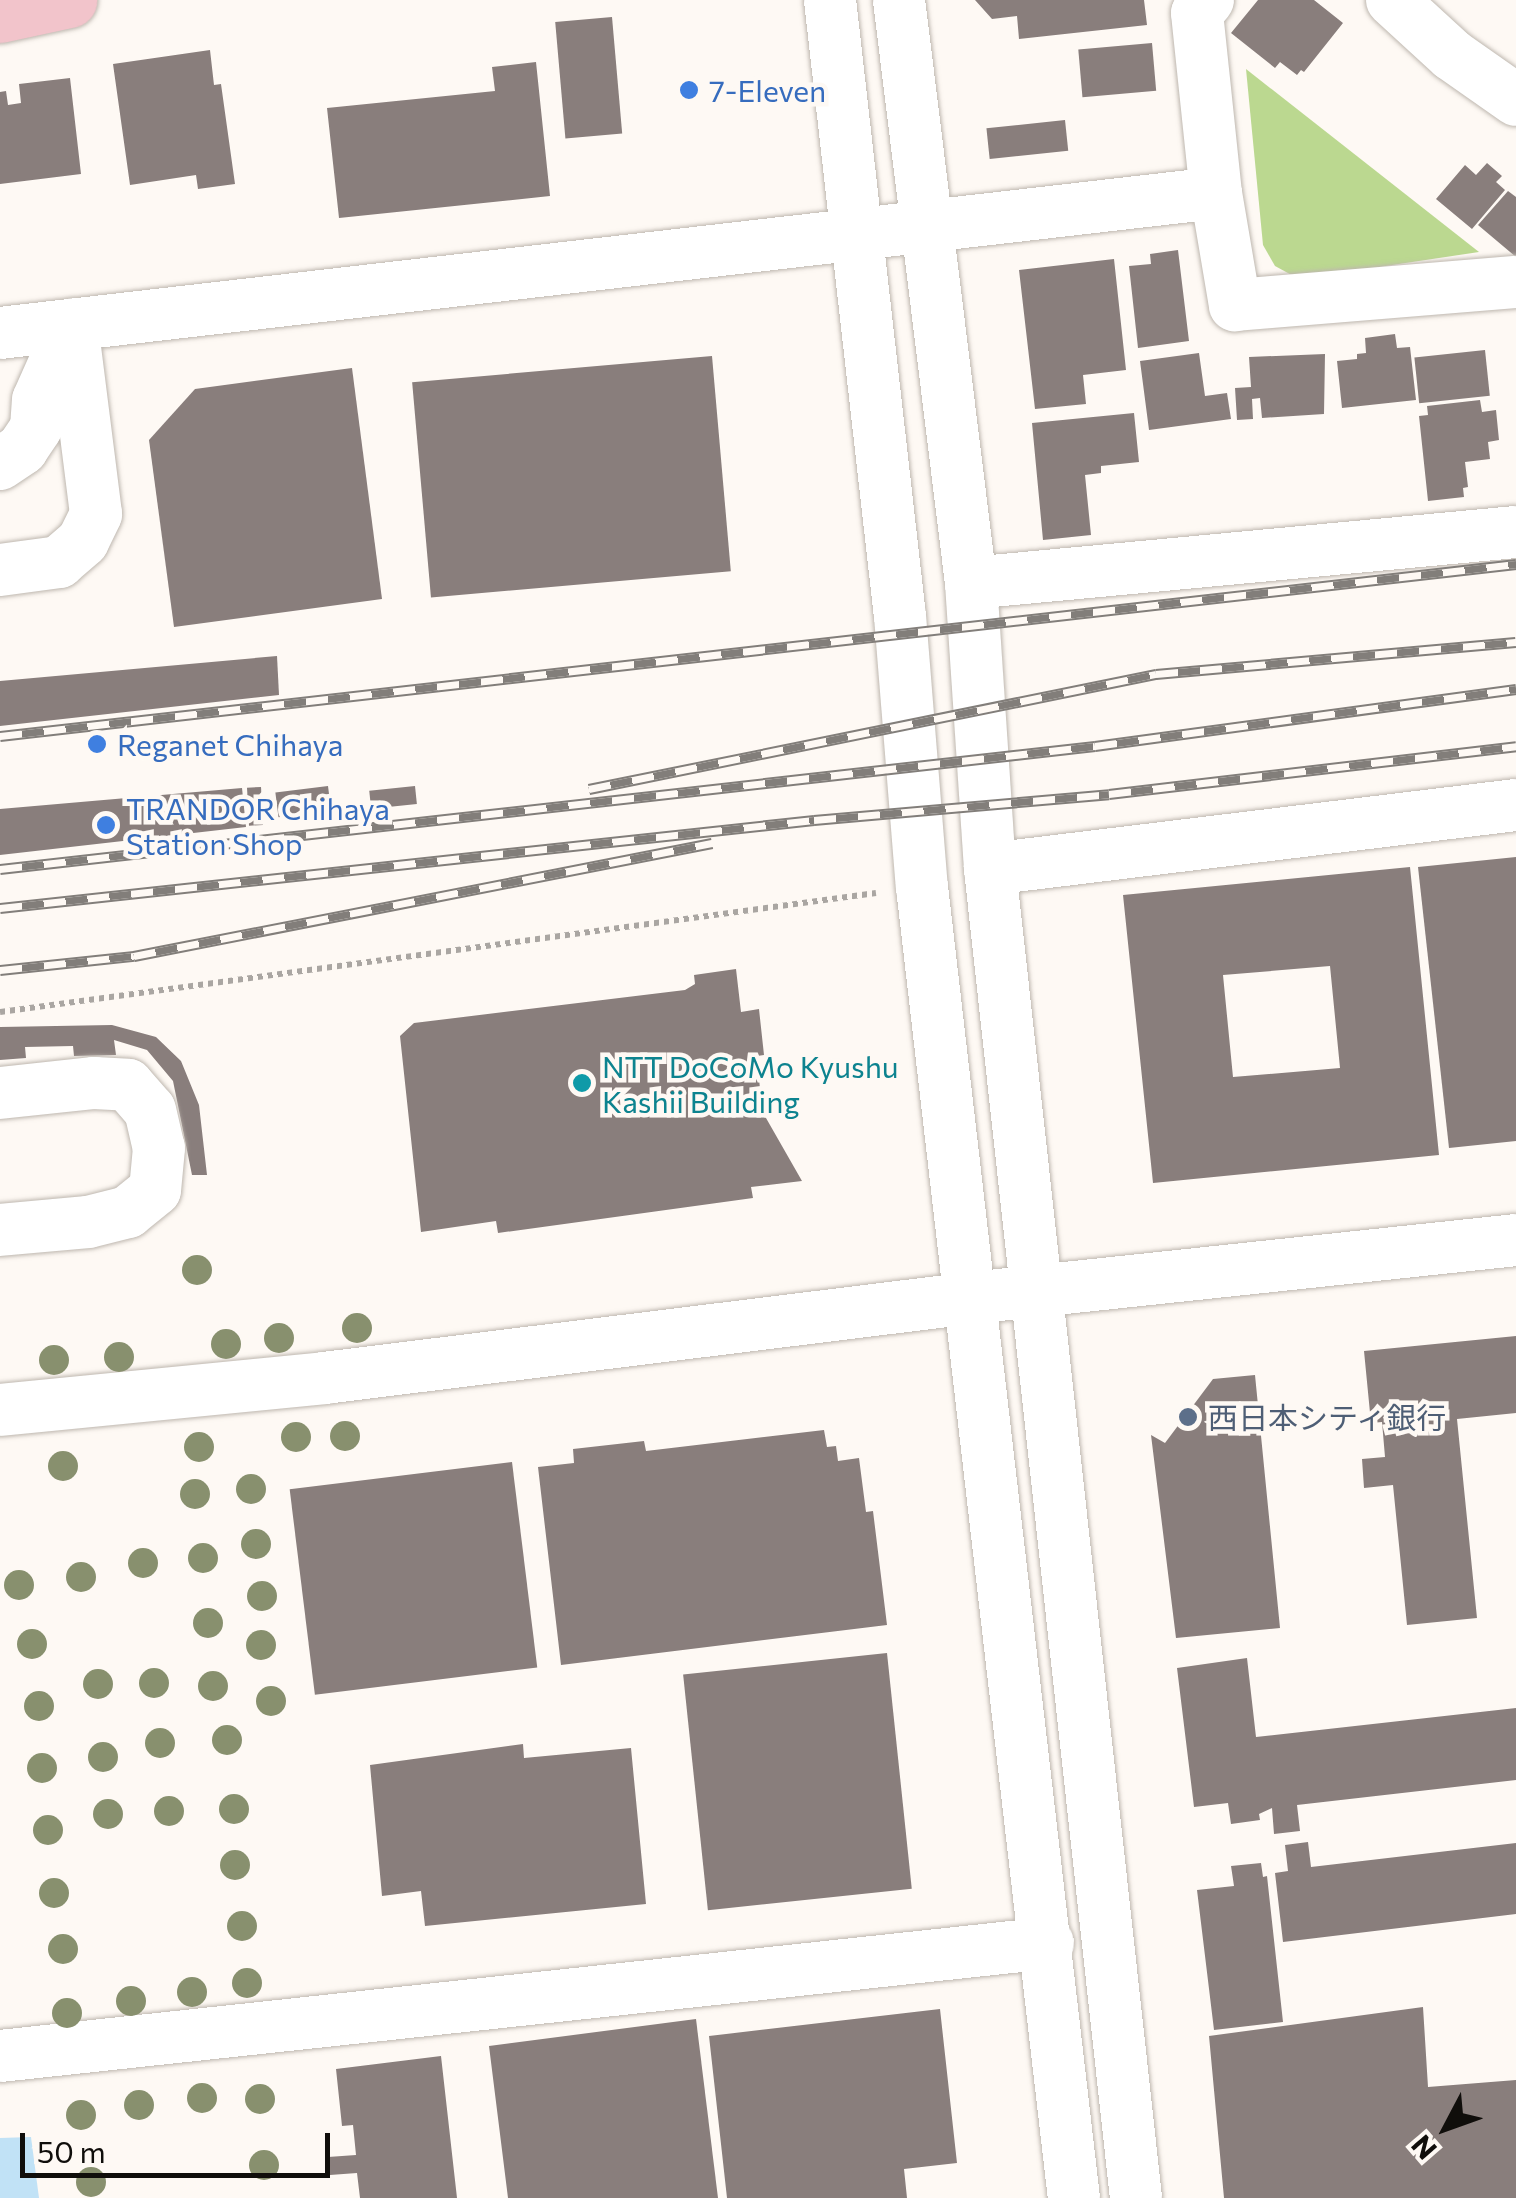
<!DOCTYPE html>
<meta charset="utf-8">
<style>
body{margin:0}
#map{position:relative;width:1516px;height:2198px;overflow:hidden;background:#fef9f4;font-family:Commissioner,"Noto Sans JP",sans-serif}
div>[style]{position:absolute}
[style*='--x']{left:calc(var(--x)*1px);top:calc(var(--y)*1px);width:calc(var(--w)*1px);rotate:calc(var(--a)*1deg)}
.green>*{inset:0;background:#bbd890}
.water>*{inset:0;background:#c1e2f6}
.building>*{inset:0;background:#897e7c;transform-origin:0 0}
.path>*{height:6px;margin-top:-3px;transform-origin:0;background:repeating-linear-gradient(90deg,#aaa6a2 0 5px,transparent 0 10px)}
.roads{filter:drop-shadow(0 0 2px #beb7af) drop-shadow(0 0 2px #beb7af)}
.minor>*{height:52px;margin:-26px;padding:0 26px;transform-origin:26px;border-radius:26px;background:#fff}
.highway>*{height:55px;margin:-27.5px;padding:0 27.5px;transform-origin:27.5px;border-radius:27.5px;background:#f2c4cb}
.rail>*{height:11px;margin-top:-5.5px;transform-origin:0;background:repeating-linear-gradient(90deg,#fef9f4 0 22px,#827e7a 0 44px);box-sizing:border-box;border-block:2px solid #827e7a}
.trees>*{width:30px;height:30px;margin:-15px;border-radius:50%;background:#88906e}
.dots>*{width:28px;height:28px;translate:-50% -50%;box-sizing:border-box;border:5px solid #fef9f4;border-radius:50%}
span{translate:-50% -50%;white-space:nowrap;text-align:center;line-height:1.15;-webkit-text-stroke:9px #fef9f4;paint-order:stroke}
.shop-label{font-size:30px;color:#366cbe}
.left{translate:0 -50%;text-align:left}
.culture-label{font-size:30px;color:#0d838f}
.service-label{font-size:30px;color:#4e5e75}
.north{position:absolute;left:1396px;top:2078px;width:100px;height:100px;-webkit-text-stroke:8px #fef9f4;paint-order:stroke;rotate:229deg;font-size:28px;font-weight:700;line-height:40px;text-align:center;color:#100e0b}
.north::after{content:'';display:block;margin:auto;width:35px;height:45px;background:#100e0b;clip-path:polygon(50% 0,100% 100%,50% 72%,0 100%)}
.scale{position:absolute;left:20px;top:2133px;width:310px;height:45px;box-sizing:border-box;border:5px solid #100e0b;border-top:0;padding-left:12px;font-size:30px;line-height:35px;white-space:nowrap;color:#100e0b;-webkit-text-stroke:8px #fef9f4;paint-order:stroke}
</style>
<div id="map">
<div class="green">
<i style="clip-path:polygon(1246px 69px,1479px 252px,1299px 279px,1275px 266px,1263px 245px)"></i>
</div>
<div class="water">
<i style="clip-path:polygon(31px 2137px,39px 2198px,0 2198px,0 2138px)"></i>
</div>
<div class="building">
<i style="clip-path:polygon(975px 0,1144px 0,1147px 25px,1019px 39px,1017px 16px,992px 19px)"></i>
<i style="clip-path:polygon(1258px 0,1314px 0,1343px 23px,1304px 72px,1301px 70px,1297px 75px,1280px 62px,1275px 68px,1231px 33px)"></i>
<i style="left:612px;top:17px;width:117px;height:57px;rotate:85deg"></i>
<i style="left:1152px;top:43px;width:48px;height:74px;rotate:85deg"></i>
<i style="clip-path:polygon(210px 50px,214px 85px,221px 84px,235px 184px,198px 189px,196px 175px,130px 185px,113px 64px)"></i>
<i style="clip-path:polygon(536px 62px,550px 196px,339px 218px,327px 108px,495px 91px,492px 67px)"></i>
<i style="clip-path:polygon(70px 78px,81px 174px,0 184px,0 92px,6px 91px,8px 105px,21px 103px,19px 84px)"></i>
<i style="left:1065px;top:120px;width:31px;height:79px;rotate:84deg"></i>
<i style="clip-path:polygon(1487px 163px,1502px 176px,1496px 182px,1505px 190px,1472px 229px,1436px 199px,1465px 165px,1476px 175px)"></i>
<i style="clip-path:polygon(1508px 191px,1516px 197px,1516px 257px,1478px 225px)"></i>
<i style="clip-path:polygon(1178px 250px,1189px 341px,1138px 348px,1129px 266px,1151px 264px,1150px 254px)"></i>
<i style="clip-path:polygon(1114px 259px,1126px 370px,1083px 375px,1086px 404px,1035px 409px,1019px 270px)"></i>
<i style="clip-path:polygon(1395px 334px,1397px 348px,1410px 347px,1416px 400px,1342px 408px,1337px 361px,1357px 359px,1357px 354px,1366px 353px,1365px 338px)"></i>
<i style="left:1485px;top:350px;width:46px;height:71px;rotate:84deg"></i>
<i style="clip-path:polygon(1199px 353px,1205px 396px,1227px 393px,1231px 419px,1149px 430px,1140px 361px)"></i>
<i style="clip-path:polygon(1325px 354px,1324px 414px,1262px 418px,1260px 398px,1252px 399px,1253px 419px,1237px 420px,1235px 388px,1251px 387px,1249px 357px)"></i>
<i style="left:712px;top:356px;width:216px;height:301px;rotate:85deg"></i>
<i style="clip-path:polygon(352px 368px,382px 599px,174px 627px,149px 440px,195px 389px)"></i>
<i style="clip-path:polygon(1480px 400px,1482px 412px,1496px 410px,1499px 440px,1488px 442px,1490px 459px,1465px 462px,1468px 487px,1463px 488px,1464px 497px,1428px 501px,1419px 416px,1428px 415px,1427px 406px)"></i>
<i style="clip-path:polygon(1134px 413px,1139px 462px,1101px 466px,1101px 473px,1085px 475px,1091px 535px,1043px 540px,1032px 423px)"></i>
<i style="clip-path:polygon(277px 656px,279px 695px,0 726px,0 681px)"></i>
<i style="left:328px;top:786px;width:25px;height:53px;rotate:83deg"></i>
<i style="left:415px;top:786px;width:18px;height:46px;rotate:84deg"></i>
<i style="left:261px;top:787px;width:38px;height:14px;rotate:87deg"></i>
<i style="clip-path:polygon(242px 788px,246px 827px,0 855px,0 809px)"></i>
<i style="clip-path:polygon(1516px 857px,1516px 1141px,1449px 1148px,1418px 867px)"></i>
<i style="clip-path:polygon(evenodd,1410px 867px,1439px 1155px,1153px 1183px,1123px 895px,1410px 867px,1330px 966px,1340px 1068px,1233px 1077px,1223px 975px,1330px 966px)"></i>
<i style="clip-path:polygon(736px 969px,741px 1012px,759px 1009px,764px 1055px,757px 1056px,762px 1111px,802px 1181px,751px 1187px,753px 1198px,498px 1233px,496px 1221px,421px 1232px,400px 1036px,414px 1023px,685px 990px,695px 984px,694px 975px)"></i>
<i style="clip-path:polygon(112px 1025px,156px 1037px,181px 1061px,199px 1105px,207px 1175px,192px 1175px,173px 1081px,147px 1050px,114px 1040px,116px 1055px,74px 1056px,73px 1046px,25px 1047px,26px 1058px,0 1060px,0 1027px)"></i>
<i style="clip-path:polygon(1516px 1336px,1516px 1413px,1457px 1419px,1477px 1618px,1407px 1625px,1393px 1485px,1364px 1488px,1362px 1459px,1385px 1457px,1382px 1422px,1371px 1423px,1364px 1351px)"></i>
<i style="clip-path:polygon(1255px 1375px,1280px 1628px,1176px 1638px,1151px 1435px,1165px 1443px,1213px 1379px)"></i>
<i style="clip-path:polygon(824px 1430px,827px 1447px,836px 1446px,838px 1461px,859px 1458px,866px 1512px,873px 1511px,887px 1625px,561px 1665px,538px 1467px,574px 1463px,573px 1449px,644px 1441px,646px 1451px)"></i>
<i style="left:512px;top:1462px;width:207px;height:224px;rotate:83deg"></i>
<i style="left:887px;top:1653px;width:237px;height:205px;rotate:84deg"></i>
<i style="clip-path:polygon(1247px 1658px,1256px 1737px,1516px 1708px,1516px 1780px,1297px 1805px,1300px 1831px,1274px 1834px,1272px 1808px,1259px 1814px,1260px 1820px,1231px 1824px,1228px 1803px,1194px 1807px,1177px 1668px)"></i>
<i style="clip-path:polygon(523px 1744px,524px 1758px,631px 1748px,646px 1904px,425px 1926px,421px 1891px,382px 1896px,370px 1765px)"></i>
<i style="clip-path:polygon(1308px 1842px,1311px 1867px,1516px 1843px,1516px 1914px,1283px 1942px,1275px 1873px,1288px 1871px,1285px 1845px)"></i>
<i style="clip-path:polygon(1261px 1863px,1263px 1877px,1267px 1876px,1283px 2022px,1214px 2030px,1197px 1890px,1234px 1886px,1231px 1866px)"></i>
<i style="clip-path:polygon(1423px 2007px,1428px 2087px,1516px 2080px,1516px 2198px,1224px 2198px,1209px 2036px)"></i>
<i style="clip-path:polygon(940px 2009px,957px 2163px,904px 2169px,907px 2198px,727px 2198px,709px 2036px)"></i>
<i style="clip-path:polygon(696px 2019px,718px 2198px,508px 2198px,489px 2046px)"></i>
<i style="clip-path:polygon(441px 2056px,457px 2198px,360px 2198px,357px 2173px,330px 2175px,328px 2157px,356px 2155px,353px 2125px,342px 2126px,336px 2069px)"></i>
</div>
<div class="path">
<i style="--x:0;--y:1012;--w:884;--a:-7.74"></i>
</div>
<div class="roads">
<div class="minor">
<i style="--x:830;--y:0;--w:620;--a:83.52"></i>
<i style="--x:900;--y:616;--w:272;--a:85.4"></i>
<i style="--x:922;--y:887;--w:1320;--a:83.39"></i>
<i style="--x:899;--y:0;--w:587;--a:82.96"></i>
<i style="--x:971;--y:583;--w:287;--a:86.2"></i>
<i style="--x:990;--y:869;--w:1337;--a:83.73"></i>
<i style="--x:1208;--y:0;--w:17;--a:130"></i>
<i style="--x:1197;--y:13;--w:181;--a:84"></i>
<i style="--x:1216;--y:193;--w:114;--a:80.4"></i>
<i style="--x:1235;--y:305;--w:282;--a:-4.7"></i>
<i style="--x:1392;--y:0;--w:81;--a:42.5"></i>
<i style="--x:1452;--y:55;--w:78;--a:35.1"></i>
<i style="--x:0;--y:333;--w:1224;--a:-6.57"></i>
<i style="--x:0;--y:464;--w:27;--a:-34"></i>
<i style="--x:22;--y:449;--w:25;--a:-56"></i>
<i style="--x:36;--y:428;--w:28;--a:-86"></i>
<i style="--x:38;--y:400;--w:81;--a:-66"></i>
<i style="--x:0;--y:570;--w:60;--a:-7.7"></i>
<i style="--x:59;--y:562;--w:32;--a:-41"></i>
<i style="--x:83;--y:541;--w:30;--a:-64"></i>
<i style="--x:96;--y:514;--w:191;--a:-97.2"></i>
<i style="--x:971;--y:583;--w:547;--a:-5.35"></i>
<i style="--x:990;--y:869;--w:530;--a:-6.94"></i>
<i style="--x:0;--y:1093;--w:95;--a:-6.1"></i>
<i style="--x:94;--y:1083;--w:34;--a:3"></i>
<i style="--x:128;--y:1085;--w:33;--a:49"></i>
<i style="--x:150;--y:1110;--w:39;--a:77"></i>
<i style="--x:159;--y:1148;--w:42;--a:95.4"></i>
<i style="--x:155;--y:1190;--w:35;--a:141"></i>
<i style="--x:128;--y:1212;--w:41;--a:166"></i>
<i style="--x:88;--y:1222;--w:88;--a:174.8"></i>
<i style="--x:0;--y:1410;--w:326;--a:-5.6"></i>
<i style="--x:324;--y:1378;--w:652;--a:-7.05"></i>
<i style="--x:971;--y:1298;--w:548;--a:-6.07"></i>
<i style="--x:0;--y:2056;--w:1054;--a:-6.15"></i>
</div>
<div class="highway">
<i style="--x:0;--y:15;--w:71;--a:-12.3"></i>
</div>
</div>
<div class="rail">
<i style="--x:0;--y:736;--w:1526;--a:-6.47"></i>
<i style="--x:589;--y:789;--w:579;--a:-11.47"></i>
<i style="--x:1156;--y:674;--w:361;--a:-5.1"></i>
<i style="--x:0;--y:869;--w:1102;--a:-6.41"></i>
<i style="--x:1095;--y:746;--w:425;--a:-7.7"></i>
<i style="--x:0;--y:908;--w:819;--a:-6.17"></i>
<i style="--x:814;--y:820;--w:296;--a:-5"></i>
<i style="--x:1109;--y:794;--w:410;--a:-6.7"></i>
<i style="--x:0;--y:970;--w:135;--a:-6"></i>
<i style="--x:134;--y:956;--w:589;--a:-11.06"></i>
</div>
<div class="trees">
<i style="left:197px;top:1270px"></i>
<i style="left:357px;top:1328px"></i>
<i style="left:279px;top:1338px"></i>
<i style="left:226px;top:1344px"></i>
<i style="left:119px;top:1357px"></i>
<i style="left:54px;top:1360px"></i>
<i style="left:345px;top:1436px"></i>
<i style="left:296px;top:1437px"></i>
<i style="left:199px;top:1447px"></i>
<i style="left:63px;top:1466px"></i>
<i style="left:251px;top:1489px"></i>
<i style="left:195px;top:1494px"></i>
<i style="left:256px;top:1544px"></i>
<i style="left:203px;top:1558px"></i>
<i style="left:143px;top:1563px"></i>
<i style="left:81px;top:1577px"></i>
<i style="left:19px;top:1585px"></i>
<i style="left:262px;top:1596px"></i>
<i style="left:208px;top:1623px"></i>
<i style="left:32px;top:1644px"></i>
<i style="left:261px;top:1645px"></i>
<i style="left:154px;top:1683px"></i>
<i style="left:98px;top:1684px"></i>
<i style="left:213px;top:1686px"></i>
<i style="left:271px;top:1701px"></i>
<i style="left:39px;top:1706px"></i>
<i style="left:227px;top:1740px"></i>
<i style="left:160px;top:1743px"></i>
<i style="left:103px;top:1757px"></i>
<i style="left:42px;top:1768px"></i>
<i style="left:234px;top:1809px"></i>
<i style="left:169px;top:1811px"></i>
<i style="left:108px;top:1814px"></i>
<i style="left:48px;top:1830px"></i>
<i style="left:235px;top:1865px"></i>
<i style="left:54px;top:1893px"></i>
<i style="left:242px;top:1926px"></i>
<i style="left:63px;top:1949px"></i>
<i style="left:247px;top:1983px"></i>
<i style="left:192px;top:1992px"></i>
<i style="left:131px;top:2001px"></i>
<i style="left:67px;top:2013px"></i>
<i style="left:202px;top:2098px"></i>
<i style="left:260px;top:2099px"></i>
<i style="left:139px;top:2105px"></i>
<i style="left:81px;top:2115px"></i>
<i style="left:264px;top:2165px"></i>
<i style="left:91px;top:2182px"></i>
</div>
<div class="dots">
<i style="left:689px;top:90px;background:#3f7fe0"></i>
<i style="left:97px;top:744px;background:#3f7fe0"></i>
<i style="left:106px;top:825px;background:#3f7fe0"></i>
<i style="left:582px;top:1083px;background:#0f9aa8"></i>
<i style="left:1188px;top:1417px;background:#5c6f8a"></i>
</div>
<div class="shop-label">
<span class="left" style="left:709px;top:90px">7-Eleven</span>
<span class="left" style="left:117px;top:744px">Reganet Chihaya</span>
<span class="left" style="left:126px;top:825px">TRANDOR Chihaya<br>Station Shop</span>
</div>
<div class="culture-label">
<span class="left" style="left:602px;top:1083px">NTT DoCoMo Kyushu<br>Kashii Building</span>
</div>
<div class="service-label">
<span class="left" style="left:1208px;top:1417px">西日本シティ銀行</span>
</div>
<div class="north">N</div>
<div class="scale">50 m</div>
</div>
